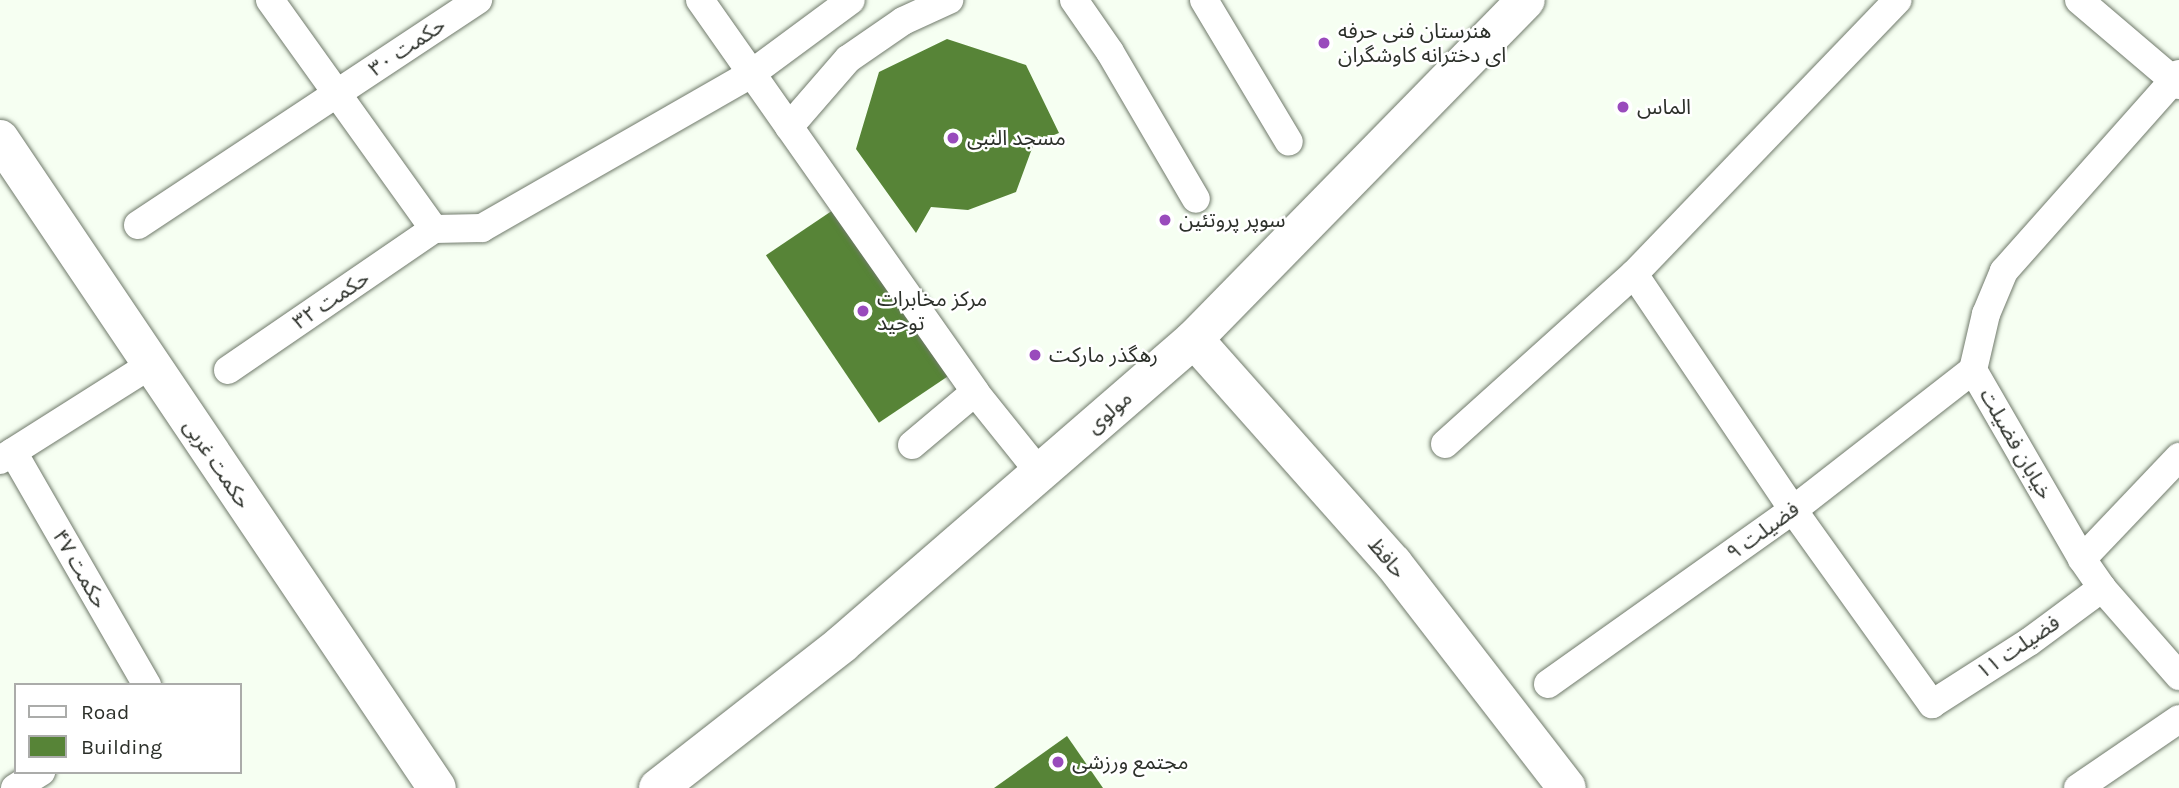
<!DOCTYPE html>
<meta charset="utf-8">
<style>
body{margin:0}
#map{position:relative;width:2179px;height:788px;overflow:hidden;background:#f6fff2;font-family:Karla,"Noto Sans Arabic",sans-serif}
div>[style]{position:absolute}
[style*='--x']{left:calc(var(--x)*1px);top:calc(var(--y)*1px);width:calc(var(--w)*1px);rotate:calc(var(--a)*1deg)}
.building>*{inset:0;background:#578437;transform-origin:0 0}
.roads{filter:drop-shadow(0 0 2px #707a6b) drop-shadow(0 0 2px #707a6b)}
.street>*{height:28px;margin:-14px;padding:0 14px;transform-origin:14px;border-radius:14px;background:#fff}
.secondary>*{height:38px;margin:-19px;padding:0 19px;transform-origin:19px;border-radius:19px;background:#fff}
.dots>*{width:19px;height:19px;translate:-50% -50%;box-sizing:border-box;border:4px solid #fff;border-radius:50%}
span{translate:-50% -50%;white-space:nowrap;text-align:center;line-height:1.15;-webkit-text-stroke:5px #fff;paint-order:stroke}
.poi-label{font-size:21px;color:#2c302a}
.left{translate:0 -50%;text-align:left}
.street-label{font-size:21px;color:#2c302a}
.legend{position:absolute;left:14px;top:683px;width:228px;height:91px;box-sizing:border-box;background:#fff;border:2px solid #abacaa;margin:0;padding:9px 12px;list-style:none;font-size:21px;color:#2c302a}
.legend li{display:flex;align-items:center;gap:14px;height:35px}
.legend b{width:35px;border:2px solid #abacaa}
</style>
<div id="map">
<div class="building">
<i style="clip-path:polygon(947px 39px,1026px 65px,1059px 133px,1034px 143px,1016px 192px,968px 210px,931px 207px,916px 233px,856px 149px,879px 72px)"></i>
<i style="left:848px;top:200px;width:202px;height:99px;rotate:56deg"></i>
<i style="clip-path:polygon(1067px 736px,1103px 788px,994px 788px)"></i>
</div>
<div class="roads">
<div class="street">
<i style="--x:270;--y:0;--w:282;--a:54.4"></i>
<i style="--x:700;--y:0;--w:479;--a:54.9"></i>
<i style="--x:975;--y:392;--w:102;--a:51.3"></i>
<i style="--x:1074;--y:0;--w:63;--a:55.3"></i>
<i style="--x:1110;--y:52;--w:170;--a:59.7"></i>
<i style="--x:1204;--y:0;--w:165;--a:59.1"></i>
<i style="--x:2079;--y:0;--w:131;--a:40.4"></i>
<i style="--x:2179;--y:74;--w:264;--a:131.6"></i>
<i style="--x:2004;--y:271;--w:47;--a:112.7"></i>
<i style="--x:1986;--y:314;--w:57;--a:103.1"></i>
<i style="--x:1973;--y:370;--w:218;--a:60"></i>
<i style="--x:2082;--y:559;--w:35;--a:55"></i>
<i style="--x:2102;--y:588;--w:117;--a:48.8"></i>
<i style="--x:789;--y:127;--w:90;--a:-49.1"></i>
<i style="--x:848;--y:59;--w:67;--a:-34.6"></i>
<i style="--x:903;--y:21;--w:51;--a:-24.5"></i>
<i style="--x:138;--y:225;--w:408;--a:-33.5"></i>
<i style="--x:434;--y:229;--w:48;--a:-1.2"></i>
<i style="--x:482;--y:228;--w:310;--a:-29.8"></i>
<i style="--x:751;--y:74;--w:124;--a:-36.5"></i>
<i style="--x:1634;--y:274;--w:285;--a:56"></i>
<i style="--x:1793;--y:510;--w:239;--a:54.4"></i>
<i style="--x:1932;--y:704;--w:115;--a:-32.6"></i>
<i style="--x:2029;--y:642;--w:91;--a:-36.5"></i>
<i style="--x:228;--y:370;--w:250;--a:-34.4"></i>
<i style="--x:1445;--y:444;--w:254;--a:-42"></i>
<i style="--x:1634;--y:274;--w:380;--a:-46.1"></i>
<i style="--x:912;--y:445;--w:82;--a:-40.1"></i>
<i style="--x:13;--y:452;--w:269;--a:60.1"></i>
<i style="--x:0;--y:460;--w:178;--a:-32.3"></i>
<i style="--x:2082;--y:559;--w:141;--a:-46.4"></i>
<i style="--x:1548;--y:684;--w:301;--a:-35.4"></i>
<i style="--x:1793;--y:510;--w:228;--a:-37.9"></i>
<i style="--x:15;--y:788;--w:31;--a:-32"></i>
<i style="--x:2078;--y:788;--w:122;--a:-34.3"></i>
</div>
<div class="secondary">
<i style="--x:0;--y:139;--w:782;--a:56.05"></i>
<i style="--x:1194;--y:339;--w:300;--a:48.4"></i>
<i style="--x:1393;--y:563;--w:284;--a:52.3"></i>
<i style="--x:658;--y:788;--w:234;--a:-38"></i>
<i style="--x:842;--y:644;--w:466;--a:-40.9"></i>
<i style="--x:1194;--y:339;--w:474;--a:-45.6"></i>
</div>
</div>
<div class="dots">
<i style="left:1324px;top:43px;background:#994bbc"></i>
<i style="left:1623px;top:107px;background:#994bbc"></i>
<i style="left:953px;top:138px;background:#994bbc"></i>
<i style="left:1165px;top:220px;background:#994bbc"></i>
<i style="left:863px;top:311px;background:#994bbc"></i>
<i style="left:1035px;top:355px;background:#994bbc"></i>
<i style="left:1058px;top:762px;background:#994bbc"></i>
</div>
<div class="poi-label">
<span class="left" style="left:1338px;top:43px">هنرستان فنی حرفه<br>ای دخترانه کاوشگران</span>
<span class="left" style="left:1637px;top:107px">الماس</span>
<span class="left" style="left:967px;top:138px">مسجد النبی</span>
<span class="left" style="left:1179px;top:220px">سوپر پروتئین</span>
<span class="left" style="left:877px;top:311px">مرکز مخابرات<br>توحید</span>
<span class="left" style="left:1049px;top:355px">رهگذر مارکت</span>
<span class="left" style="left:1072px;top:762px">مجتمع ورزشی</span>
</div>
<div class="street-label">
<span style="left:407px;top:47px;rotate:-34deg">حکمت ۳۰</span>
<span style="left:331px;top:300px;rotate:-34deg">حکمت ۳۲</span>
<span style="left:1109px;top:412px;rotate:-41deg">مولوی</span>
<span style="left:2016px;top:444px;rotate:60deg">خیابان فضیلت</span>
<span style="left:217px;top:464px;rotate:56deg">حکمت غربی</span>
<span style="left:1763px;top:531px;rotate:-36deg">فضیلت ۹</span>
<span style="left:1387px;top:558px;rotate:50deg">حافظ</span>
<span style="left:80px;top:569px;rotate:60deg">حکمت ۴۷</span>
<span style="left:2018px;top:647px;rotate:-34deg">فضیلت ۱۱</span>
</div>
<ul class="legend">
<li><b style="height:9px;background:#fff"></b>Road</li>
<li><b style="height:19px;background:#578437"></b>Building</li>
</ul>
</div>
